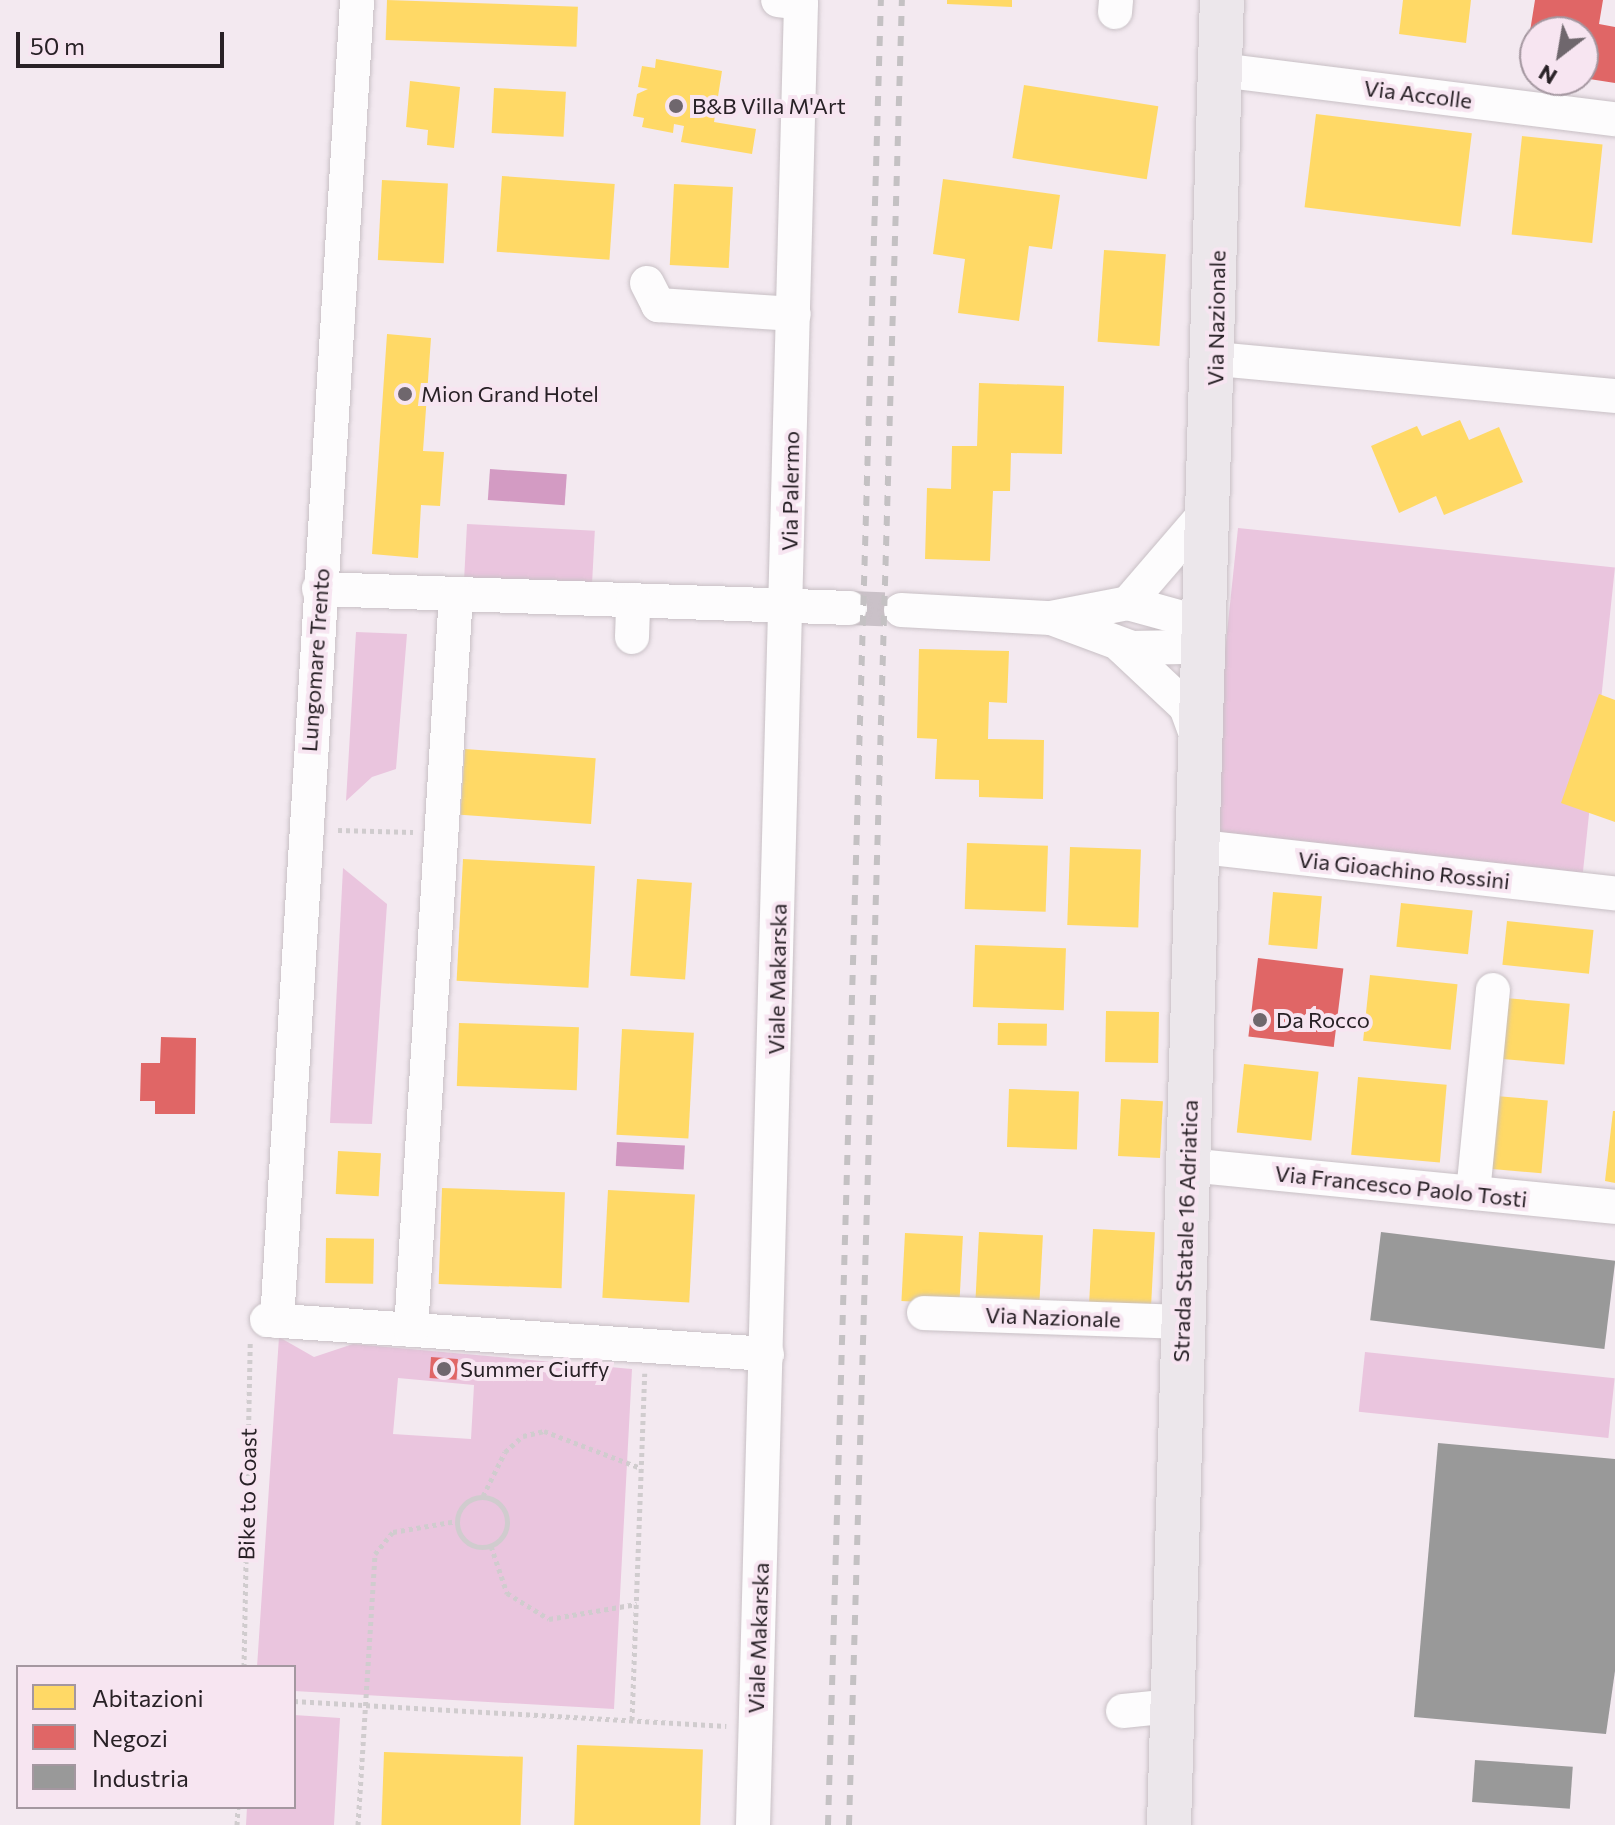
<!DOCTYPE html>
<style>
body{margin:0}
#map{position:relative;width:1615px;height:1825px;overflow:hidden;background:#f3e9f0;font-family:Commissioner,sans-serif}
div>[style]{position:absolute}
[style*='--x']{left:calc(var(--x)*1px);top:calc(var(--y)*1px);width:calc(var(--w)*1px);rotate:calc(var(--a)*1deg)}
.green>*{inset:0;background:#eac5de;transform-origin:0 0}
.water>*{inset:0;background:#d39bc3;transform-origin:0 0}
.homes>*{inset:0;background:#ffd966;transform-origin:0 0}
.shops>*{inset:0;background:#e06666;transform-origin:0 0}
.industry>*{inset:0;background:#999;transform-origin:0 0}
.minor-tunnel>*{height:34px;margin-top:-17px;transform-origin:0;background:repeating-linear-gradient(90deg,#cac1c8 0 34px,transparent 0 51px)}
.path>*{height:5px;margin-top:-2.5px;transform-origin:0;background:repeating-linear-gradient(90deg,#d0ccce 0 4px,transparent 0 8px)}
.path>.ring{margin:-2.5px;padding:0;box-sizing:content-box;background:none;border:5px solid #d0ccce;border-radius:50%}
.roads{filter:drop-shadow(0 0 2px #c8c0c5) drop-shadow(0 0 2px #c8c0c5)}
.minor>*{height:34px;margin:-17px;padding:0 17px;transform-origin:17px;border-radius:17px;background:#fdfcfd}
.major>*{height:44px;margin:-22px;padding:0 22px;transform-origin:22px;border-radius:22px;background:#ece7eb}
.rail>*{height:6px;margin-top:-3px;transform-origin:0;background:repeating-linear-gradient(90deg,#c4c1c3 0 10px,transparent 0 20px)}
.dots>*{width:22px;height:22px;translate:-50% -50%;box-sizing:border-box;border:4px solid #f7e5f1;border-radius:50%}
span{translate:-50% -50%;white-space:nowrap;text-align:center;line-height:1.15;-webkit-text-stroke:8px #f7e5f1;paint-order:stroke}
.street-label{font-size:22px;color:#282126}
.poi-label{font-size:22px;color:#282126}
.left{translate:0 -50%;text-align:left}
.legend{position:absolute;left:16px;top:1665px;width:280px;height:144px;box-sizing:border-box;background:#f7e5f1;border:2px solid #a497a0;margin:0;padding:10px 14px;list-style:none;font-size:24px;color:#282126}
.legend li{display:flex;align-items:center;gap:16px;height:40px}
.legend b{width:40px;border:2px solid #a497a0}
.north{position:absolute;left:1519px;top:16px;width:80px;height:80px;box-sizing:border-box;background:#f7e5f1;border:2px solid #a497a0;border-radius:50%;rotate:211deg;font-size:22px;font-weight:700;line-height:32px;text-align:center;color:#282126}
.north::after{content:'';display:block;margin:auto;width:28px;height:36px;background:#6f676d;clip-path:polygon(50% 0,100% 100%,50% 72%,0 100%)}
.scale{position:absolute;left:16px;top:32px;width:208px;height:36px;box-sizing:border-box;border:4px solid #282126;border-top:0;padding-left:10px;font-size:24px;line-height:28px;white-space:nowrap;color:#282126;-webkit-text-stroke:6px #f7e5f1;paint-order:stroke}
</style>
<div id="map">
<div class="green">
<i style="left:467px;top:524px;width:128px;height:55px;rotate:3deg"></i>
<i style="left:1238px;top:528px;width:379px;height:308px;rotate:6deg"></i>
<i style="clip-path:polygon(356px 632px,407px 634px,396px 769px,372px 777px,346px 801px)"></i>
<i style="clip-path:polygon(343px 868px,387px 904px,372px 1124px,330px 1123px)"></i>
<i style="clip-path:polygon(evenodd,279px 1337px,314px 1357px,353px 1344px,632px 1369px,614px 1709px,294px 1691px,294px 1667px,257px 1667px,279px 1337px,398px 1378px,474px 1385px,471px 1439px,393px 1434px,398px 1378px)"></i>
<i style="left:1365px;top:1352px;width:251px;height:60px;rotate:6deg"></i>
<i style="clip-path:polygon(294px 1715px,340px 1718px,334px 1825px,246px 1825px,247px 1807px,294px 1807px)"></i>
</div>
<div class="water">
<i style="left:490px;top:469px;width:77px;height:31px;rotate:4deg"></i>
<i style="left:617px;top:1142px;width:68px;height:24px;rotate:3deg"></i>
</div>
<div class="homes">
<i style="left:387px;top:0;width:191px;height:40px;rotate:2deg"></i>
<i style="clip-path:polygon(947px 0,1012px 0,1012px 7px,947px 4px)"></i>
<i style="clip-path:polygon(1403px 0,1471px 0,1466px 43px,1399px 34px)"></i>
<i style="clip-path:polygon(656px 59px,722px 71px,714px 122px,756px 129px,752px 154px,681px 142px,684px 126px,674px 124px,673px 133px,642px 127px,644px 118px,633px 116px,637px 94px,648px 89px,638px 87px,642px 66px,655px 68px)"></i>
<i style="clip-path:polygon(410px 81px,460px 87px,454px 148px,427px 145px,428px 130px,406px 127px)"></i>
<i style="left:1024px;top:85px;width:136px;height:74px;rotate:9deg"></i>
<i style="left:494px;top:88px;width:72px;height:45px;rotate:3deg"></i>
<i style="left:1316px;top:114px;width:157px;height:94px;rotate:7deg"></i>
<i style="left:1522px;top:136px;width:81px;height:99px;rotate:6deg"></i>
<i style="left:502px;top:176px;width:113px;height:76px;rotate:4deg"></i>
<i style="clip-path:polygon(943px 179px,1060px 195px,1052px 249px,1029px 246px,1019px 321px,958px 313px,965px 259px,933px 254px)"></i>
<i style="left:382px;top:180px;width:66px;height:80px;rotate:3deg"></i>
<i style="left:674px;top:184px;width:59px;height:81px;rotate:3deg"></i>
<i style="left:1104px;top:250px;width:62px;height:92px;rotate:4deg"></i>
<i style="clip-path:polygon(387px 334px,431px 338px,423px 451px,444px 452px,440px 506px,421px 505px,418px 558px,372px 554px)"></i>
<i style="clip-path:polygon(979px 383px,1064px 386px,1062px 454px,1011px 453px,1010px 491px,993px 491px,990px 561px,925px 559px,927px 488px,951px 489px,952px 446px,977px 446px)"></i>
<i style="clip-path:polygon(1460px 420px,1469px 440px,1499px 427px,1523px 482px,1444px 515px,1436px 496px,1399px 513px,1371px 446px,1417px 426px,1422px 436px)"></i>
<i style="clip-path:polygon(919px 649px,1009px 651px,1007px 703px,989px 702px,988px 739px,1044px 740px,1043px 799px,979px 797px,979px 780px,935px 779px,937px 739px,917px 738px)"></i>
<i style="clip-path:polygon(1599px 694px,1615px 700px,1615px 822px,1561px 803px)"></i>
<i style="left:465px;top:749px;width:131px;height:66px;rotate:4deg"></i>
<i style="left:967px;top:843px;width:81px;height:66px;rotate:2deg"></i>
<i style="left:1070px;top:847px;width:71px;height:78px;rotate:2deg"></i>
<i style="left:463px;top:859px;width:132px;height:122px;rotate:3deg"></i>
<i style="left:637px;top:879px;width:55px;height:97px;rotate:4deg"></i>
<i style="left:1273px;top:892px;width:49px;height:53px;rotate:5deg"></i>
<i style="left:1401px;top:903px;width:72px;height:44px;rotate:6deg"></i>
<i style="left:1507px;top:921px;width:87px;height:44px;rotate:6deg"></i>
<i style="left:975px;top:945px;width:91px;height:62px;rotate:2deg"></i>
<i style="left:1370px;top:975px;width:88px;height:66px;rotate:6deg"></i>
<i style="left:1505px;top:998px;width:65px;height:61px;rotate:5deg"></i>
<i style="left:1106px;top:1011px;width:53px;height:51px;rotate:1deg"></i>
<i style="left:459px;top:1023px;width:120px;height:63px;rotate:2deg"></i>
<i style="left:998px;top:1023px;width:49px;height:22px;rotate:1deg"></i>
<i style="left:622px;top:1029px;width:72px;height:106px;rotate:3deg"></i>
<i style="left:1244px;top:1064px;width:75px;height:69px;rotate:6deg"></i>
<i style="left:1358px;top:1077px;width:89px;height:78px;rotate:5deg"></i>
<i style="left:1009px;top:1089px;width:70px;height:58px;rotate:2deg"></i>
<i style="left:1496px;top:1096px;width:52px;height:73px;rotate:5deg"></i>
<i style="left:1121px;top:1099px;width:42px;height:57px;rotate:3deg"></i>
<i style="clip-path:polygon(1613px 1111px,1615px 1111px,1615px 1183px,1605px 1181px)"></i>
<i style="left:338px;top:1151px;width:43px;height:43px;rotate:3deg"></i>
<i style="left:442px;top:1188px;width:123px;height:96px;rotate:2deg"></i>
<i style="left:608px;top:1190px;width:87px;height:108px;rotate:3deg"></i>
<i style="left:1093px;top:1229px;width:62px;height:79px;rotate:3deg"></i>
<i style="left:979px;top:1232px;width:64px;height:72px;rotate:3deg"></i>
<i style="left:905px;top:1233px;width:58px;height:68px;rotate:3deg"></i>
<i style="left:326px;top:1238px;width:48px;height:45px;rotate:1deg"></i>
<i style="left:577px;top:1745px;width:126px;height:80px;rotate:2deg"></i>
<i style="left:384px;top:1752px;width:139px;height:73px;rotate:2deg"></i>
</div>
<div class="shops">
<i style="clip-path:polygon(1535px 0,1603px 0,1599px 24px,1615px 27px,1615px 83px,1583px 78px,1583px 32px,1535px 32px,1535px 70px,1524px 69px)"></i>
<i style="left:1258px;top:958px;width:86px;height:79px;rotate:7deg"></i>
<i style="clip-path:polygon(161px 1037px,196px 1038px,195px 1114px,155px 1114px,155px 1101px,140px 1101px,141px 1063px,160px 1063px)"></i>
<i style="left:431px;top:1357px;width:27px;height:21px;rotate:4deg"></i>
</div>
<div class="industry">
<i style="left:1381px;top:1232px;width:236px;height:89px;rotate:7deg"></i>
<i style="clip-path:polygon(1438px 1443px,1615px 1459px,1615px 1671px,1606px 1734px,1414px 1717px)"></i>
<i style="left:1475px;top:1760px;width:98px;height:42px;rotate:4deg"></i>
</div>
<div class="minor-tunnel">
<i style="--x:850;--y:608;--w:51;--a:2.2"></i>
</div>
<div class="path">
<i style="--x:338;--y:830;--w:75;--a:1.5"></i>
<i style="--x:483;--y:1496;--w:49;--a:-63.4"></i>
<i style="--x:505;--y:1452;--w:24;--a:-42"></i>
<i style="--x:523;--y:1436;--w:22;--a:-13"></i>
<i style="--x:544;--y:1431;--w:104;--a:20.9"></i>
<i class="ring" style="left:457px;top:1497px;width:45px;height:45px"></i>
<i style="--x:491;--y:1546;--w:50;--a:71.2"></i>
<i style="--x:507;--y:1593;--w:49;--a:31.8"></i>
<i style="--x:549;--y:1619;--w:89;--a:-9.7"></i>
<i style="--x:244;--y:1667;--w:324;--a:-88.9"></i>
<i style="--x:294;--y:1701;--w:433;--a:3.3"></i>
<i style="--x:632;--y:1720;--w:347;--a:-87.9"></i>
<i style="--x:237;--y:1825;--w:18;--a:-87"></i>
<i style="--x:358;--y:1825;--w:272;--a:-86.4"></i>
<i style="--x:375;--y:1554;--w:28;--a:-51"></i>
<i style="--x:393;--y:1532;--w:65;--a:-9.8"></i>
</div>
<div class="roads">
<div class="minor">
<i style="--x:1115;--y:12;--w:12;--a:-85"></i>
<i style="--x:1220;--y:70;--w:398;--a:7.1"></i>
<i style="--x:647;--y:283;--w:25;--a:63"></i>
<i style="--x:658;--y:305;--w:136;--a:3.8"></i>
<i style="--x:1216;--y:359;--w:401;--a:5.3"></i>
<i style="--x:319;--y:589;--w:531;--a:2.05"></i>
<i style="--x:1128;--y:603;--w:123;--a:-49.3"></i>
<i style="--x:901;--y:610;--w:150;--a:3.1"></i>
<i style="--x:1051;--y:618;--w:78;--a:-11"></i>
<i style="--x:1128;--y:603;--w:56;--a:15.5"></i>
<i style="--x:1182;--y:618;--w:30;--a:40"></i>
<i style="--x:1205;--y:637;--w:24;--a:156"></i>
<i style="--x:1183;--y:647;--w:51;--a:178.9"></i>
<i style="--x:1132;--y:648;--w:86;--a:-159.7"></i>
<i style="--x:632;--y:637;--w:37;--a:-88"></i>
<i style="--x:1121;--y:646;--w:89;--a:43.2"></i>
<i style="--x:1186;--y:707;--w:37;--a:70"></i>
<i style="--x:1193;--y:846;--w:425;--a:6.4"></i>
<i style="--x:1188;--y:1165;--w:429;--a:5.6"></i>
<i style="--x:1473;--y:1193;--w:204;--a:-84.4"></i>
<i style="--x:924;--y:1313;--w:258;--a:2"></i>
<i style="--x:267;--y:1320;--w:501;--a:3.89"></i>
<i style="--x:277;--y:1321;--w:1323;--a:-86.53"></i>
<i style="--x:411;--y:1330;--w:737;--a:-86.5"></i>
<i style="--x:1123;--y:1711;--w:48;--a:-5.9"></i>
<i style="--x:753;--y:1825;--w:1823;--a:-88.49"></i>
<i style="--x:801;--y:3;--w:23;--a:-173"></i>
</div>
<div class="major">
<i style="--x:1169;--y:1825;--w:1826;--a:-88.34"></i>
</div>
</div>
<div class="rail">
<i style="--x:828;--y:1825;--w:1826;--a:-88.34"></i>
<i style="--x:849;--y:1825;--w:1826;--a:-88.34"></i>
</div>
<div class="dots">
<i style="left:676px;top:106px;background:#6f676d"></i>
<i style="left:405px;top:394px;background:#6f676d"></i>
<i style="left:1260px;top:1020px;background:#6f676d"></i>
<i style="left:444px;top:1369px;background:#6f676d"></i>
</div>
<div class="street-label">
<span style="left:1418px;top:94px;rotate:7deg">Via Accolle</span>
<span style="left:1216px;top:318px;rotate:-89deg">Via Nazionale</span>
<span style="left:790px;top:491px;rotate:-89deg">Via Palermo</span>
<span style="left:315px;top:660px;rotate:-86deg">Lungomare Trento</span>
<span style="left:1404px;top:870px;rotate:6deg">Via Gioachino Rossini</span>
<span style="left:777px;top:979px;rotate:-89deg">Viale Makarska</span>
<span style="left:1401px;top:1186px;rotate:6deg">Via Francesco Paolo Tosti</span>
<span style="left:1185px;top:1231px;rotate:-88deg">Strada Statale 16 Adriatica</span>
<span style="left:1053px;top:1317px;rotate:2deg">Via Nazionale</span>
<span style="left:247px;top:1494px;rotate:-89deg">Bike to Coast</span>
<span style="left:758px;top:1638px;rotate:-88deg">Viale Makarska</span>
</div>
<div class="poi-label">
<span class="left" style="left:692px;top:106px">B&amp;B Villa M'Art</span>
<span class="left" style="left:421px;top:394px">Mion Grand Hotel</span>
<span class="left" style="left:1276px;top:1020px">Da Rocco</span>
<span class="left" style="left:460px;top:1369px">Summer Ciuffy</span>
</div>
<ul class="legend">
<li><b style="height:22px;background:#ffd966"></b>Abitazioni</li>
<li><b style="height:22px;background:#e06666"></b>Negozi</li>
<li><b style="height:22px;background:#999"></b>Industria</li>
</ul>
<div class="north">N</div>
<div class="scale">50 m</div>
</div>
